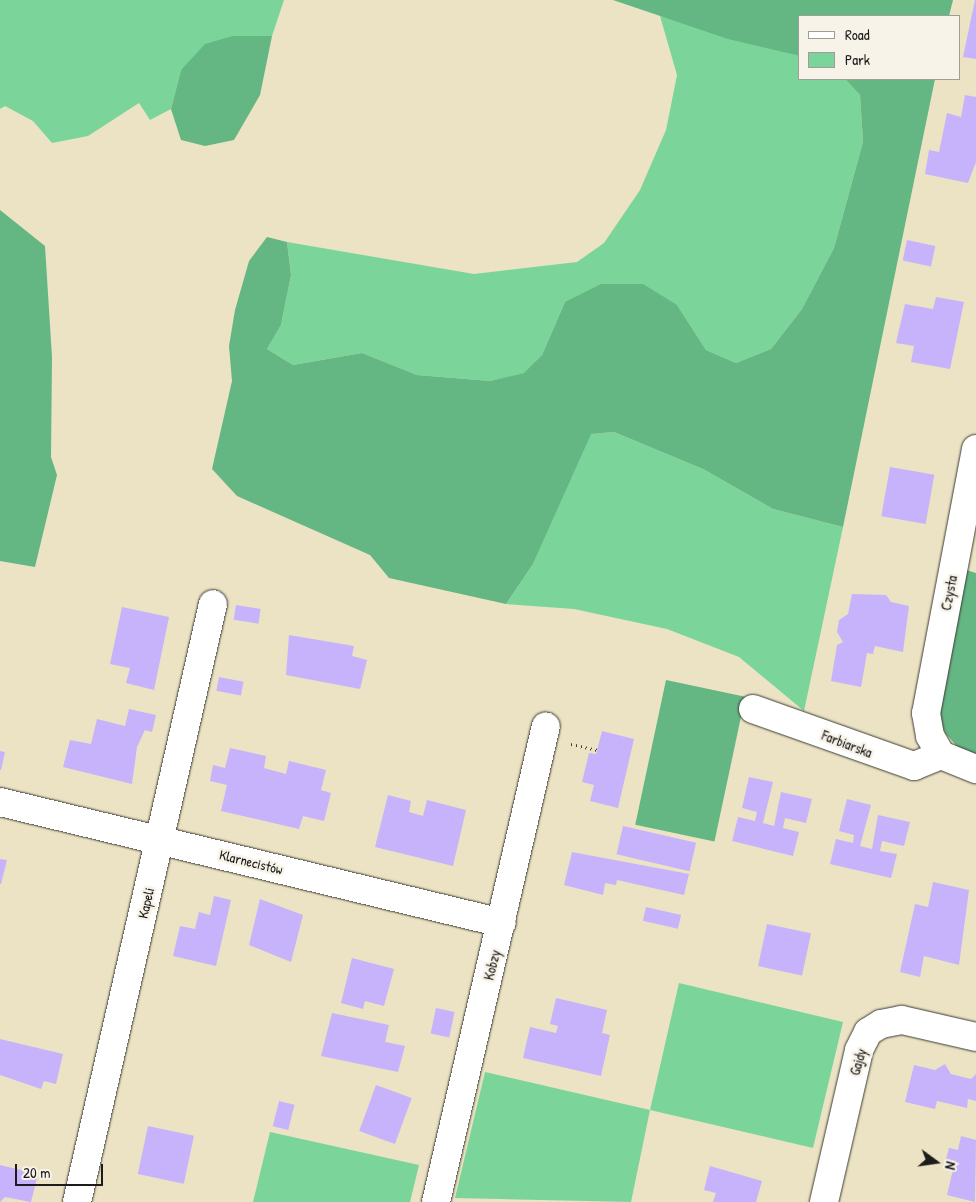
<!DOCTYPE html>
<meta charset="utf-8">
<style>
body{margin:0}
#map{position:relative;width:976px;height:1202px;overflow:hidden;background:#ebe3c3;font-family:"Patrick Hand",sans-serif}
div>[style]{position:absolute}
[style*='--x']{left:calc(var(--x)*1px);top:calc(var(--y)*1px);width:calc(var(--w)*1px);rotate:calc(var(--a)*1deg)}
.green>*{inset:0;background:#7bd59b}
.forest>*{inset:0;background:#64b683;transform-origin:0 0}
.building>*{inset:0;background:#c7b3fc;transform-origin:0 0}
.path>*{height:3px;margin-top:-1.5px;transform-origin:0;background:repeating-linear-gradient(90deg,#3b3a35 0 1px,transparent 0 5px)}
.roads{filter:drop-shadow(0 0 1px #3b3a35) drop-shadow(0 0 1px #3b3a35)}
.minor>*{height:28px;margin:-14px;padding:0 14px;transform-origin:14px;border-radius:14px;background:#fff}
span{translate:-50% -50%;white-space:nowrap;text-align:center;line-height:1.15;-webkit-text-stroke:5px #f7f3e8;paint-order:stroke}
.street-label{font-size:14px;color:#1c1c1c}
.legend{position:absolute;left:798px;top:15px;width:162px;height:65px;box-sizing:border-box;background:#f7f3e8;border:1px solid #9f9d96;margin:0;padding:6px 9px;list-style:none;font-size:15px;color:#1c1c1c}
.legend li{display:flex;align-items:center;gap:10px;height:25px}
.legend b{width:25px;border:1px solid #9f9d96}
.north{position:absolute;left:911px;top:1137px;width:50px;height:50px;-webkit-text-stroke:4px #f7f3e8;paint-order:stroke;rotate:104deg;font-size:14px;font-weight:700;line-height:20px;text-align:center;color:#1c1c1c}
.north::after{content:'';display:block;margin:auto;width:18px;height:22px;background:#1c1c1c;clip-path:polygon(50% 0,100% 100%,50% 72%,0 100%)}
.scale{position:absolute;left:15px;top:1164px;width:88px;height:22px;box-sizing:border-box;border:2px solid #1c1c1c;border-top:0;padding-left:6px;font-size:15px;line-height:18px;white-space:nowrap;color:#1c1c1c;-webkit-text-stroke:4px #f7f3e8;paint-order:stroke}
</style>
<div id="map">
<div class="green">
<i style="clip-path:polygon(0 0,284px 0,272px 36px,233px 36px,181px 70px,171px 109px,150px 120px,139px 103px,88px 136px,52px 143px,33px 121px,5px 106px,0 109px)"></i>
<i style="clip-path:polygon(660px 16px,800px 56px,800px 79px,845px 79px,860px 95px,863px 142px,834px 248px,802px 309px,771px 349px,736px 363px,706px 350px,677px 305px,565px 302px,542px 355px,525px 373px,490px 381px,417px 375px,362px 353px,293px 365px,267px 349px,281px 325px,291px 275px,287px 242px,474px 274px,577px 262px,604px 243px,640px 190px,666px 130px,677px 75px)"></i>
<i style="clip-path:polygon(614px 432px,703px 469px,773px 509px,843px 527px,804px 711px,739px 657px,667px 629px,574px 609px,506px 604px,533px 564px,590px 434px)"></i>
<i style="clip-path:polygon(679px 983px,843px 1022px,813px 1148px,650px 1110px,631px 1202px,455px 1198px,485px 1072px,650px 1110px)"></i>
<i style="clip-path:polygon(270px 1132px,419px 1165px,410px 1202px,253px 1202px)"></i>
</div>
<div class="forest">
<i style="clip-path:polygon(613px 0,953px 0,949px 16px,800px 16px,800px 56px,728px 39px)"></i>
<i style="clip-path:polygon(233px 36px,272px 36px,260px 95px,234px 140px,205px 146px,181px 140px,171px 109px,181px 70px,205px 44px)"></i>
<i style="clip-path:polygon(845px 79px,935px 79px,843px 527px,773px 509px,703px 469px,614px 432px,591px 434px,533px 564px,506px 604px,389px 578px,370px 555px,237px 496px,212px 469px,232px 381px,229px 346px,235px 310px,249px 261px,267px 237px,287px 242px,291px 275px,281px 325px,267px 349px,293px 365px,362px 353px,417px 375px,490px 381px,524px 373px,542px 355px,565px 302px,601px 284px,643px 284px,677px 305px,706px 350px,736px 363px,771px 349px,802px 309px,834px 248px,863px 142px,860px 95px)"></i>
<i style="clip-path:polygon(0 210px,45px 246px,52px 357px,51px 457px,57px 475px,35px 567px,0 561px)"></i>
<i style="clip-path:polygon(963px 569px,976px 573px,976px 757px,964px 754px,946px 734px,935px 711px)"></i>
<i style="left:666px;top:680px;width:81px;height:148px;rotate:12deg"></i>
</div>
<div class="building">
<i style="clip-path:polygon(975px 0,976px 0,976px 59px,963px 57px)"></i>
<i style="clip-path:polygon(965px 95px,976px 97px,976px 162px,968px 183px,925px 174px,929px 150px,939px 152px,947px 113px,961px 117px)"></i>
<i style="left:907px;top:240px;width:29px;height:21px;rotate:12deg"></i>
<i style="clip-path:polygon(936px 297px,964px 302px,950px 369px,911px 362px,914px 346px,896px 343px,905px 304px,933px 309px)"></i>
<i style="left:890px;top:467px;width:45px;height:50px;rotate:10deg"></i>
<i style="clip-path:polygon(852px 594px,886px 595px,891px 602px,909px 606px,903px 652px,875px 646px,873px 654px,867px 653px,861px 687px,831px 681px,837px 645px,843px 642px,837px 632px,839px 620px,848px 614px)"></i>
<i style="left:236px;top:605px;width:25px;height:15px;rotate:9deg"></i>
<i style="clip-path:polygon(122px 607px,169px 617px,154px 690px,126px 683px,130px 668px,110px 664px)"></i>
<i style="clip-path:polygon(289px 635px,354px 646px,352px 656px,367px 660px,360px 689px,286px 675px)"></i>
<i style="left:219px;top:677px;width:25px;height:14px;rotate:11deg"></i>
<i style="clip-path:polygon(129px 709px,156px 715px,152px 732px,145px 730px,137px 747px,132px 784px,63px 767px,70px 740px,91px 744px,97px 719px,125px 726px)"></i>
<i style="clip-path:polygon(602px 731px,634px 739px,618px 808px,590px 801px,594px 785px,582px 782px,589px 753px,596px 754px)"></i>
<i style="clip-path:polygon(230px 748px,266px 756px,264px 768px,286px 774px,289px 761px,326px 770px,321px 790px,331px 793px,324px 821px,303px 816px,299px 829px,221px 811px,227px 785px,210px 781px,213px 765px,225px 768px)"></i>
<i style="clip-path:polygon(0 751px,5px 752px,1px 770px,0 770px)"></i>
<i style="clip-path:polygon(749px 777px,773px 782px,763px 823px,774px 826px,781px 792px,812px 799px,806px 823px,785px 818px,783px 828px,799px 832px,793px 856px,732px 841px,738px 817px,755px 821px,757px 812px,742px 808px)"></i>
<i style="clip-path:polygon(388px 795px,411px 801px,409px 812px,423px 816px,427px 800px,466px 810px,453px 866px,375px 847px)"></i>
<i style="clip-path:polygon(847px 799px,871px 805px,860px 846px,872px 849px,878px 815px,910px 822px,904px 846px,882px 841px,880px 851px,897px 854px,891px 878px,830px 864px,836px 839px,853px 843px,854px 835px,839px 831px)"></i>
<i style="left:623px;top:826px;width:75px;height:29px;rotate:13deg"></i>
<i style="clip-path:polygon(572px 852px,689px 874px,684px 895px,617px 880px,616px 885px,605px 883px,603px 895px,564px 885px)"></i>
<i style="clip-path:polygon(0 859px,7px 860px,1px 884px,0 884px)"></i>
<i style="clip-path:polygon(933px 882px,969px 890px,959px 965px,924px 956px,920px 977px,900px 972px,915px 904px,928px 907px)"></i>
<i style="clip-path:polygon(214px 896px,231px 900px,216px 966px,173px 956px,180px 926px,195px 929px,199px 912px,210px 915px)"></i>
<i style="clip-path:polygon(260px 899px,303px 915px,291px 962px,249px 945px)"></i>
<i style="left:646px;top:907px;width:36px;height:14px;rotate:13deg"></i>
<i style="left:767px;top:924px;width:45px;height:43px;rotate:12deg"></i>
<i style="clip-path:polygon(352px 958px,394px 969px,384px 1006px,365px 1001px,363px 1009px,341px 1003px)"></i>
<i style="clip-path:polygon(556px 998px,607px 1010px,602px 1033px,610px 1035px,601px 1076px,523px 1058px,530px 1027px,556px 1033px,558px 1026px,550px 1024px)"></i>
<i style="left:436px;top:1008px;width:19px;height:26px;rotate:12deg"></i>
<i style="clip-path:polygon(332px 1013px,389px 1025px,385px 1042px,405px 1046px,398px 1072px,321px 1056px)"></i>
<i style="clip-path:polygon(0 1039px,63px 1054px,56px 1084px,44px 1081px,41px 1089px,0 1075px)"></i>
<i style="clip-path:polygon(945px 1064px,951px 1074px,971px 1079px,976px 1074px,976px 1101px,968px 1099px,967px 1108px,937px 1101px,935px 1109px,905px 1102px,914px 1065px,935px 1070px)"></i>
<i style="left:376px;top:1085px;width:38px;height:49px;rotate:20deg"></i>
<i style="left:279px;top:1101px;width:16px;height:26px;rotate:14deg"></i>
<i style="left:148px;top:1126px;width:47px;height:49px;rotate:12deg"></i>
<i style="clip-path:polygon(961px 1136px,976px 1140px,975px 1202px,947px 1195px,955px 1161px,946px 1159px,949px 1148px,958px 1150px)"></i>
<i style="clip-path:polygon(0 1165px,38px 1174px,31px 1202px,5px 1197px,0 1202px)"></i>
<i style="clip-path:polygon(710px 1166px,762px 1181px,756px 1202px,713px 1202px,716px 1193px,704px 1190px)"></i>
</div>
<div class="path">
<i style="--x:571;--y:744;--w:27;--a:13"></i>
</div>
<div class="roads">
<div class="minor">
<i style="--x:976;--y:449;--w:269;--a:100.7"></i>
<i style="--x:926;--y:713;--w:23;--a:80"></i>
<i style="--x:930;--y:736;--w:22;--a:60"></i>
<i style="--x:941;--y:755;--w:38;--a:22"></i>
<i style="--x:753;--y:709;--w:171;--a:19.5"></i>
<i style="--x:914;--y:766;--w:29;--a:-22"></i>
<i style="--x:0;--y:802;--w:516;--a:13.55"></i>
<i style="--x:77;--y:1202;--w:613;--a:-77.19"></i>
<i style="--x:436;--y:1202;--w:488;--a:-77"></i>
<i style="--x:824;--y:1202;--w:156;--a:-77"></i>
<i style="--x:859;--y:1050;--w:20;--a:-63"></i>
<i style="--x:868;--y:1032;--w:15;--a:-32"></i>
<i style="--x:881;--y:1024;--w:21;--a:-11"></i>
<i style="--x:902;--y:1020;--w:76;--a:12.9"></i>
</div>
</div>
<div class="street-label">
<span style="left:949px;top:593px;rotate:-79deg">Czysta</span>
<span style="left:847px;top:744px;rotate:21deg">Farbiarska</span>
<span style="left:251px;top:862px;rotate:14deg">Klarnecistów</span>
<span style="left:146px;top:903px;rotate:-77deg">Kapeli</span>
<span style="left:492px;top:965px;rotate:-76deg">Kobzy</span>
<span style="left:858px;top:1062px;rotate:-74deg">Gajdy</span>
</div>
<ul class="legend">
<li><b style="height:6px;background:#fff"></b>Road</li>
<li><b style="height:14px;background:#7bd59b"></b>Park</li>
</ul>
<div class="north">N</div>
<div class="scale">20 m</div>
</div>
